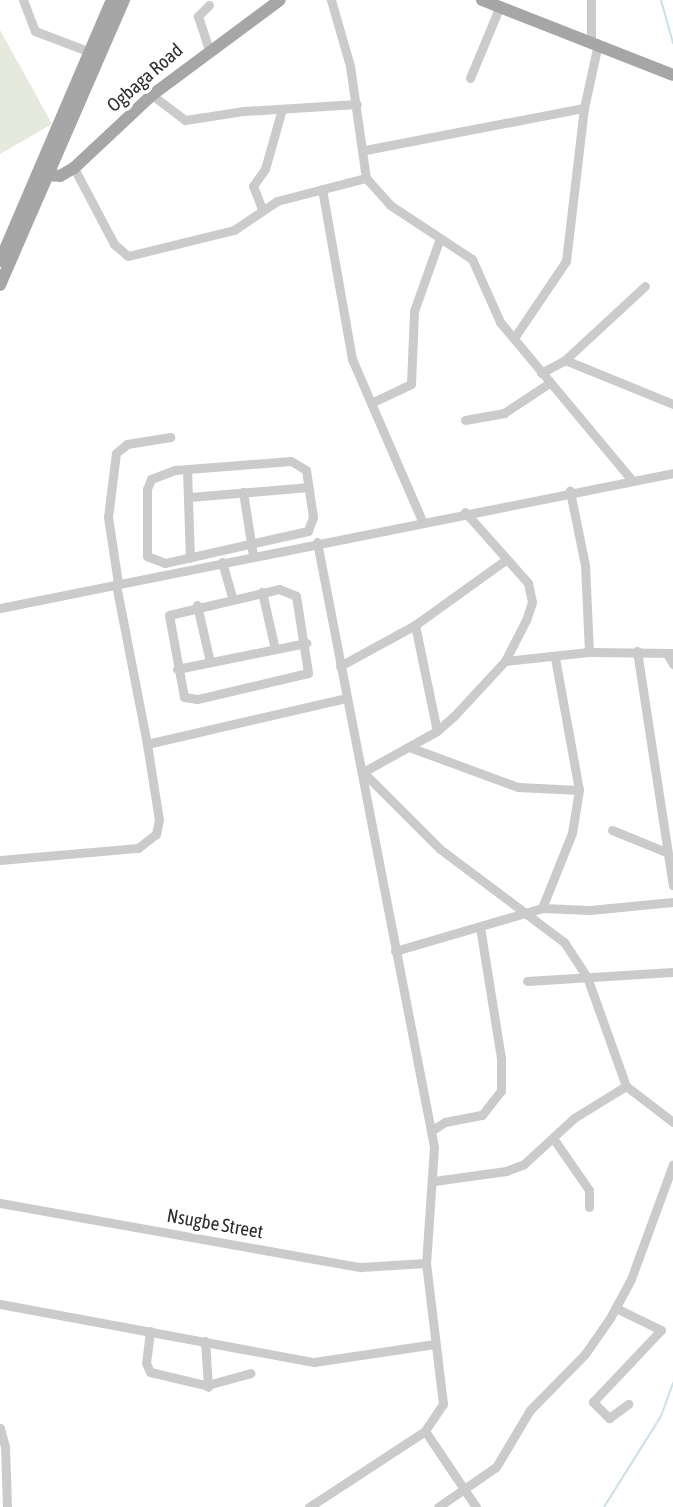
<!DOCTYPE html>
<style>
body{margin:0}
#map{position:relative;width:673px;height:1507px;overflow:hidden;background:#fff;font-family:"Asap Condensed",sans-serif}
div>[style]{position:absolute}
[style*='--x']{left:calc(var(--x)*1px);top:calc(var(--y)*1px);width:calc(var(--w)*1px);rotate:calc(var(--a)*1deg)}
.green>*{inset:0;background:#e6eadc}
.stream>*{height:2px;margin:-1px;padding:0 1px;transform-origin:1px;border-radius:1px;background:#cae1e8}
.minor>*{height:9px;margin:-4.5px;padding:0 4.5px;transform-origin:4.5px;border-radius:4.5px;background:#cbcbcb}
.major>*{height:12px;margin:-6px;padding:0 6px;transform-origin:6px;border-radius:6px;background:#a6a6a6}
span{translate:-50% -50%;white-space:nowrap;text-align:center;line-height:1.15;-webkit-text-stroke:7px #fff;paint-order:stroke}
.street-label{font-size:19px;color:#2e2e2e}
</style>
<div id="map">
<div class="green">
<i style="clip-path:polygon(0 30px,52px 124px,0 154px)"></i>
</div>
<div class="stream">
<i style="--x:661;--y:0;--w:45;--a:74.4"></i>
<i style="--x:604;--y:1507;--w:107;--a:-57.9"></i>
<i style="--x:661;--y:1416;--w:35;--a:-70"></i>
</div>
<div class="minor">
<i style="--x:23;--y:0;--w:33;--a:69"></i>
<i style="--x:35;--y:31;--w:59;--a:20.9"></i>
<i style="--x:331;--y:0;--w:69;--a:73.9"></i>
<i style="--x:350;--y:66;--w:113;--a:81.9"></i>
<i style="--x:366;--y:178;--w:36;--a:48"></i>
<i style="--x:390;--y:205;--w:98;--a:33.4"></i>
<i style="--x:472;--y:259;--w:69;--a:66"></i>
<i style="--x:500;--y:322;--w:204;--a:50.2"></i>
<i style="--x:209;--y:5;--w:16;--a:135"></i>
<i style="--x:198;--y:16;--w:35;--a:72"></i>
<i style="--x:591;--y:41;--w:41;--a:-90"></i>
<i style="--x:470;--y:78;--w:78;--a:-67.4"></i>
<i style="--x:152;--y:95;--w:41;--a:37.1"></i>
<i style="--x:185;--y:120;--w:60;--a:-8.7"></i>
<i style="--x:244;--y:111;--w:113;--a:-3.5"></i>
<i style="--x:365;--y:150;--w:223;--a:-10.9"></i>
<i style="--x:74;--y:168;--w:86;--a:62.2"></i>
<i style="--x:114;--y:244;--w:18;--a:41"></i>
<i style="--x:128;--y:256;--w:109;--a:-13.8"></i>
<i style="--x:234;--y:230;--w:52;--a:-34"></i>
<i style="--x:277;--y:201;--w:92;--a:-14.5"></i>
<i style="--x:322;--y:189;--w:173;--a:80"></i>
<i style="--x:352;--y:359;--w:176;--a:66.6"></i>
<i style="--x:262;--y:209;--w:25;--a:-111"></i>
<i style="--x:253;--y:186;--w:21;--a:-55"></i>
<i style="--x:265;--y:169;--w:62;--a:-74.2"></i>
<i style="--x:514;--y:338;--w:93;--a:-56"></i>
<i style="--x:566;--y:261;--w:154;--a:-83.3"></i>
<i style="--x:584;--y:108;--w:66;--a:-77.7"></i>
<i style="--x:565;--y:360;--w:117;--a:22.2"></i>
<i style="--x:541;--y:373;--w:27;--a:-28"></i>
<i style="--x:565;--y:360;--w:109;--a:-42.8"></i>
<i style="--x:371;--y:403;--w:44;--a:-25.4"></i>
<i style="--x:411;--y:384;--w:73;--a:-87.6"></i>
<i style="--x:414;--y:311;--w:77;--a:-70.4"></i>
<i style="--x:465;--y:420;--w:40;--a:-10"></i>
<i style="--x:504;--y:413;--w:53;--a:-33.4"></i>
<i style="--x:291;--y:461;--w:17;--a:31"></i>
<i style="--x:306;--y:470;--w:48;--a:81.5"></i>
<i style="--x:313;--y:517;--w:15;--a:110"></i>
<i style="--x:308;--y:531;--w:147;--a:167.4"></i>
<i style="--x:165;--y:563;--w:19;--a:-159"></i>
<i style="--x:147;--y:556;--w:67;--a:-90"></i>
<i style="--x:147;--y:489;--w:11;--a:-68"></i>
<i style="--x:151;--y:479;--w:26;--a:-21"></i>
<i style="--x:175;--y:470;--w:116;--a:-4.4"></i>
<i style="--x:187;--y:469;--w:89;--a:88.1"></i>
<i style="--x:243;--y:492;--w:65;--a:81.1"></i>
<i style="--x:190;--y:497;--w:119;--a:-4.8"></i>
<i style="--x:465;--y:512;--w:95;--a:48.4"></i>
<i style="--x:528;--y:583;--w:19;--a:78"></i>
<i style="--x:532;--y:602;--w:19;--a:108"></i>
<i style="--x:526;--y:620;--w:46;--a:117.1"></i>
<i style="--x:505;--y:661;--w:75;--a:132.8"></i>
<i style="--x:454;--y:716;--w:23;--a:139"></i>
<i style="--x:437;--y:731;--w:85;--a:151"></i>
<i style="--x:363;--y:772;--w:109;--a:45"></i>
<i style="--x:440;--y:849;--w:155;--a:36.9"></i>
<i style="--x:564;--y:942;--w:42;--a:56.7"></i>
<i style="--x:587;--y:977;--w:116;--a:70.3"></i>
<i style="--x:626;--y:1086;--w:59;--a:37.5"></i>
<i style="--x:317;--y:542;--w:616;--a:79.05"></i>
<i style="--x:434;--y:1147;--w:116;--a:93.9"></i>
<i style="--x:426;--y:1263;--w:142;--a:83.1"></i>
<i style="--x:443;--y:1404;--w:32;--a:124"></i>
<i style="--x:425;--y:1431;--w:92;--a:56.1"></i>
<i style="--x:222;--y:562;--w:37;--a:74"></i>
<i style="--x:118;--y:583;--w:67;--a:-98.6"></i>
<i style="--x:108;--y:517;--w:64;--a:-82.9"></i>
<i style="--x:116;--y:453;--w:14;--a:-39"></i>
<i style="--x:127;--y:444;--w:44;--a:-9.2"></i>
<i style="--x:279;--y:589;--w:18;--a:22"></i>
<i style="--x:296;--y:596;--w:78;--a:81.1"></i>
<i style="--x:308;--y:673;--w:114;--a:166.8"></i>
<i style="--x:197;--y:699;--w:13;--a:-171"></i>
<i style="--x:184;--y:697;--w:83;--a:-100.4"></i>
<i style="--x:169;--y:615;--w:113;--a:-13.3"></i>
<i style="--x:262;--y:592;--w:58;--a:77.2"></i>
<i style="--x:197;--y:605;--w:58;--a:77.2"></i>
<i style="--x:0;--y:608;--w:686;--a:-11.34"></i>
<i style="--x:415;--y:625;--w:108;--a:78.3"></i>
<i style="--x:637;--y:651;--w:237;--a:81.3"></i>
<i style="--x:589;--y:652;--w:84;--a:0.7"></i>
<i style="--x:667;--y:654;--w:12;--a:59"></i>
<i style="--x:505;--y:661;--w:84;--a:-6.1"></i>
<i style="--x:589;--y:652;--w:87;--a:-92.6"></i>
<i style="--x:585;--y:565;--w:76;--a:-101.5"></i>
<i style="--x:340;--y:666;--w:85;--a:-28.7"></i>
<i style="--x:415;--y:625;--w:113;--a:-35.7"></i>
<i style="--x:177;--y:669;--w:132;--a:-11.4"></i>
<i style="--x:147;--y:744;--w:204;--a:-13"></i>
<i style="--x:409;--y:747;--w:116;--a:20.2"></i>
<i style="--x:518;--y:787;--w:61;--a:2.8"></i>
<i style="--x:612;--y:830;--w:58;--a:22.2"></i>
<i style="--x:0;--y:860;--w:139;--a:-5"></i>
<i style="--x:138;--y:848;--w:23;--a:-38"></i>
<i style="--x:156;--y:834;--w:14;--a:-78"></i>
<i style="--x:159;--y:820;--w:77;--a:-99"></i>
<i style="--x:147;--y:744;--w:163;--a:-101"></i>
<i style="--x:542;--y:908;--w:48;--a:2.4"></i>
<i style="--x:590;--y:910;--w:83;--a:-5.5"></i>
<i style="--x:395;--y:951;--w:153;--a:-16.3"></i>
<i style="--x:542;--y:908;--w:81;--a:-68.2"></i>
<i style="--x:572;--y:833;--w:44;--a:-80.8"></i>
<i style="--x:579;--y:790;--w:134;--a:-100.3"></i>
<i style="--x:527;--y:981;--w:146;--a:-3.5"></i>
<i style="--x:431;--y:1131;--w:17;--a:-33"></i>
<i style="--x:445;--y:1122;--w:38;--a:-11"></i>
<i style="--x:482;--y:1115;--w:31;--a:-52"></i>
<i style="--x:501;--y:1091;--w:33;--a:-90"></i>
<i style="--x:501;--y:1058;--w:133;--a:-99.1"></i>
<i style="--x:553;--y:1138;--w:63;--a:55.3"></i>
<i style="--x:589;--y:1190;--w:17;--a:90"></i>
<i style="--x:434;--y:1181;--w:73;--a:-7.9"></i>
<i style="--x:506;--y:1171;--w:19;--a:-21"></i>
<i style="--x:524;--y:1164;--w:68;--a:-42.6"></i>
<i style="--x:574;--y:1118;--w:61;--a:-31.6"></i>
<i style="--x:0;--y:1203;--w:367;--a:10.1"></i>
<i style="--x:361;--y:1267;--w:65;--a:-3.5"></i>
<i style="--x:0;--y:1304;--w:319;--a:10.5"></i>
<i style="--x:314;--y:1362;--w:122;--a:-8.5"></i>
<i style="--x:616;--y:1308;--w:50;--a:26.1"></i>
<i style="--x:661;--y:1330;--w:99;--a:133.4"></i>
<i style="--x:593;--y:1402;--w:23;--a:45"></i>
<i style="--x:609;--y:1418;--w:24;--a:-36"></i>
<i style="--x:150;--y:1331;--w:32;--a:97"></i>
<i style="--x:146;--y:1363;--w:10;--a:66"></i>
<i style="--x:150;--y:1372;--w:57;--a:13.3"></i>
<i style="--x:205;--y:1341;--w:46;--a:86.3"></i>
<i style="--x:211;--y:1384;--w:41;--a:-15.4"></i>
<i style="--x:0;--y:1428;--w:20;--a:75"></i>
<i style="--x:5;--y:1447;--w:60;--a:88.1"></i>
<i style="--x:309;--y:1507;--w:139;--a:-33.2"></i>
<i style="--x:438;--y:1507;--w:70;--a:-34.6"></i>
<i style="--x:496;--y:1467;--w:66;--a:-59.2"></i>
<i style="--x:530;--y:1410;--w:78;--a:-45.5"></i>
<i style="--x:585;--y:1354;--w:44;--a:-55.2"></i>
<i style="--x:610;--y:1318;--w:44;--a:-61.7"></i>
<i style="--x:631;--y:1279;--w:122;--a:-69.9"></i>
</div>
<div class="major">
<i style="--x:482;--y:0;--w:205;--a:21.4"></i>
<i style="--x:37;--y:175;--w:23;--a:2"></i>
<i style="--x:60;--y:176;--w:16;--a:-30"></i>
<i style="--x:74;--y:168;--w:107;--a:-43.1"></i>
<i style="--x:152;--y:95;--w:159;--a:-36.6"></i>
<i style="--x:0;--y:261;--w:284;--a:-66.8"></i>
<i style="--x:0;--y:285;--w:311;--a:-66.5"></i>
</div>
<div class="street-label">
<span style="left:145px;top:78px;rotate:-41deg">Ogbaga Road</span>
<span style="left:215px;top:1224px;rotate:10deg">Nsugbe Street</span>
</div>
</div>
